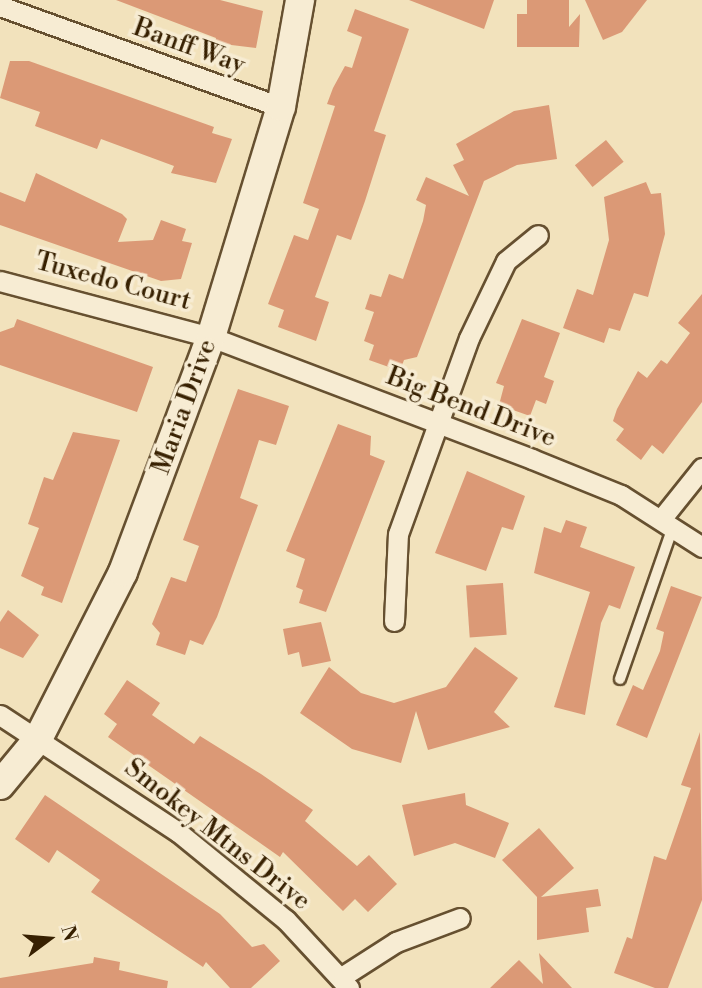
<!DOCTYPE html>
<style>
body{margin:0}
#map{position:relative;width:702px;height:988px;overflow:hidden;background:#f2e2bc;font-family:"Libre Bodoni",serif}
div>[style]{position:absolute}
.building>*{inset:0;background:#db9976;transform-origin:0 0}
.roads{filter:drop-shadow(2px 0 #665030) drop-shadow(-2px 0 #665030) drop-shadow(0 2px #665030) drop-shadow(0 -2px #665030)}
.lane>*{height:10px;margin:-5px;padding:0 5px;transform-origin:5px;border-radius:5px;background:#f7ecd3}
.street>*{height:19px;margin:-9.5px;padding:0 9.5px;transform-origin:9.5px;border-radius:9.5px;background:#f7ecd3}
.secondary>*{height:28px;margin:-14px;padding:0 14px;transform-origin:14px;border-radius:14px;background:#f7ecd3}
span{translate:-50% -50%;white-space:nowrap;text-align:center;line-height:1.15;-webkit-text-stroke:7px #f7ecd3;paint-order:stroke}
.street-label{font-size:26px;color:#372001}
.north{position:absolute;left:14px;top:904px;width:70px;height:70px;-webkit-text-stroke:5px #f7ecd3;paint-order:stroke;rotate:74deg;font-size:19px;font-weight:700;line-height:28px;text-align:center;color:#372001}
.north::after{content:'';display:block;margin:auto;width:24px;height:32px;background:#372001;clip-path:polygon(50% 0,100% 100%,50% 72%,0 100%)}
</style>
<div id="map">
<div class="building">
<div style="clip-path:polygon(116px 0,220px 0,263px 11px,256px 48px,215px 43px,216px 38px)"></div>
<div style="clip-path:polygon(409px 0,494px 0,484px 29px)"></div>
<div style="clip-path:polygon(527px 0,569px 0,569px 27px,580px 14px,579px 47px,517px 47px,517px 14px,527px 14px)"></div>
<div style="clip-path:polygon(585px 0,647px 0,622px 32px,603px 40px)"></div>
<div style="clip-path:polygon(355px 9px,409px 29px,374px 131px,386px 135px,365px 201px,351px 240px,337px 235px,315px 297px,329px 302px,316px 341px,278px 327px,284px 310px,268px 304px,294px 235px,308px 240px,319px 209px,303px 203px,335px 106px,327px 104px,333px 88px,345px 66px,352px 68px,362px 37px,347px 31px)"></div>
<div style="clip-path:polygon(10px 61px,29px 61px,214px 127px,212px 133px,232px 139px,216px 183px,171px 173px,174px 166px,101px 139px,97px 149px,35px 126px,40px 112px,0 98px)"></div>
<div style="clip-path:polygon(549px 105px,557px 159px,517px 165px,484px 181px,417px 357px,404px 360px,400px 371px,369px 360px,374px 345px,364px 341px,374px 312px,365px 309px,370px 294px,381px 297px,389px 274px,403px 279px,423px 221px,426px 205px,416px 200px,426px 177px,469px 196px,453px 165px,464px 160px,456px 144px,514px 111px)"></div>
<div style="left:606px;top:140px;width:28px;height:40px;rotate:51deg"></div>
<div style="clip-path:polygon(36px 173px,122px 214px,127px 219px,118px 242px,153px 240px,161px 220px,186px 229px,182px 241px,192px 243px,181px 279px,161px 281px,0 225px,0 192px,25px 202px)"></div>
<div style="clip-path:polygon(646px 182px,651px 194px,661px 193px,665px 234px,648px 297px,634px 293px,620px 331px,609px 328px,604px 343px,563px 328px,577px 289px,593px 295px,609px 240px,604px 197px)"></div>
<div style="clip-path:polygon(702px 294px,702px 402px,663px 454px,652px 445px,641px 460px,616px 440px,624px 429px,613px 421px,617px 409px,638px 371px,647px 378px,661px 360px,667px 364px,690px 333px,678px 323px)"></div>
<div style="clip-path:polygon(17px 319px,153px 367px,137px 412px,0 365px,0 332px,14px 327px)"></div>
<div style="clip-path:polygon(522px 319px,560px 333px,544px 377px,554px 381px,546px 404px,536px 400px,530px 416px,499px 405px,504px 386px,496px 383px)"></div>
<div style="clip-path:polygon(238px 389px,289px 406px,276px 445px,259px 440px,240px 498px,258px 505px,217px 617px,203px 645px,190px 640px,185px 655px,156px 645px,160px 633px,152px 624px,171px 577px,186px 582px,199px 546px,183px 540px)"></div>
<div style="clip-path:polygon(338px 424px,371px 436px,370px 455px,385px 461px,326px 612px,299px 603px,303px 590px,296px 587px,305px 559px,286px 551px)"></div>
<div style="clip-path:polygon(73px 432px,120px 440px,62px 603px,41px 595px,44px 587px,21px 576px,39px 528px,28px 524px,44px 477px,53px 480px)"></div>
<div style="clip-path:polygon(467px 471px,525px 496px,513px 530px,502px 527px,486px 571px,435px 553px)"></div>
<div style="clip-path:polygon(566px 520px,587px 527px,580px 547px,635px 567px,620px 609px,609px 605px,601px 623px,585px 715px,554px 707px,590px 592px,534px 573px,544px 527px,561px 533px)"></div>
<div style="left:503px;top:583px;width:52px;height:37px;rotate:86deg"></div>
<div style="clip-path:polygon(671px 586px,702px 597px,647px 738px,616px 725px,633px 685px,643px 690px,660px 651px,664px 632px,656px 629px)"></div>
<div style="clip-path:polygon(8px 610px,39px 635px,23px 658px,0 648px,0 622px)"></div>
<div style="clip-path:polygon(321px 622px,331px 661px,302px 667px,299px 652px,288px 655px,283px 629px)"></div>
<div style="clip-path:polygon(475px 647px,518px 678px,494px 712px,510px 727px,428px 750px,416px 711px,401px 763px,352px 749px,300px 713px,329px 667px,361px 693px,394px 703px,446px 687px)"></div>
<div style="clip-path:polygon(127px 680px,160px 703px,152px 715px,194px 744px,200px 736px,261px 774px,313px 810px,305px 821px,357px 866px,369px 855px,397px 884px,368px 912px,355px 899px,343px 911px,283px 852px,280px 857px,108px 737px,117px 724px,104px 714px)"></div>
<div style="clip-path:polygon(700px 732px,702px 900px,668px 988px,655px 988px,614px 973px,627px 937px,632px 939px,654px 856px,666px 860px,691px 788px,681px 785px)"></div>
<div style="clip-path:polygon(465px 793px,466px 805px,509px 823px,495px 858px,455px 843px,414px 856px,402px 805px)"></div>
<div style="clip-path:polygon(45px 795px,220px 914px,252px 947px,264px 944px,280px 961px,251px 988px,230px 988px,206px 962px,203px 967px,91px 892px,100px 880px,57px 850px,49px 863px,15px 839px)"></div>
<div style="clip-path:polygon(539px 828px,574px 868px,541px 897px,598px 889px,601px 906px,586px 908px,589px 932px,537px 940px,537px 897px,502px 860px)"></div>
<div style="clip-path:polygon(539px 953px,572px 988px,490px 988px,519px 960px,543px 984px)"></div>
<div style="clip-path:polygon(94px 957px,120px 962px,119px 970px,168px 981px,167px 988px,0 988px,0 978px,93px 963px)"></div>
</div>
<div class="roads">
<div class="lane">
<div style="left:620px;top:679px;width:161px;rotate:-70.8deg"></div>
</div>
<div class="street">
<div style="left:0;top:6px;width:299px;rotate:19.8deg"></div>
<div style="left:0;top:281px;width:218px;rotate:14.9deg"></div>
<div style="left:211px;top:337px;width:343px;rotate:20.8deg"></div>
<div style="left:532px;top:459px;width:96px;rotate:22deg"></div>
<div style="left:621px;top:495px;width:96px;rotate:32.7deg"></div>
<div style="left:662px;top:518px;width:64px;rotate:-51.3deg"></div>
<div style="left:394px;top:621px;width:87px;rotate:-87.4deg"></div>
<div style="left:398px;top:534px;width:208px;rotate:-70.1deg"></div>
<div style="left:469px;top:338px;width:85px;rotate:-64.3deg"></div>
<div style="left:506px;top:261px;width:41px;rotate:-39.1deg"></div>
<div style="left:0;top:715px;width:213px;rotate:33.3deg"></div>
<div style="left:178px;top:832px;width:139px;rotate:39.2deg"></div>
<div style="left:286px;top:920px;width:93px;rotate:47.2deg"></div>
<div style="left:343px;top:976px;width:63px;rotate:-32.7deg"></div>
<div style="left:396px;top:942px;width:68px;rotate:-20.6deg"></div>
</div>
<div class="secondary">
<div style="left:0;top:785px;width:60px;rotate:-50.4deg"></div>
<div style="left:38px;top:739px;width:187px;rotate:-63deg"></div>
<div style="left:123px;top:572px;width:251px;rotate:-69.5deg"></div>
<div style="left:211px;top:337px;width:240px;rotate:-73.1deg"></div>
<div style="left:281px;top:107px;width:109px;rotate:-79.9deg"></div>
</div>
</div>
<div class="street-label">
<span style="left:189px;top:47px;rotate:20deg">Banff Way</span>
<span style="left:113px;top:282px;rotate:15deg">Tuxedo Court</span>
<span style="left:185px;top:407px;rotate:-70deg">Maria Drive</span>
<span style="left:471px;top:408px;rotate:21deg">Big Bend Drive</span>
<span style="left:217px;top:835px;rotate:38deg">Smokey Mtns Drive</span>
</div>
<div class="north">N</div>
</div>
